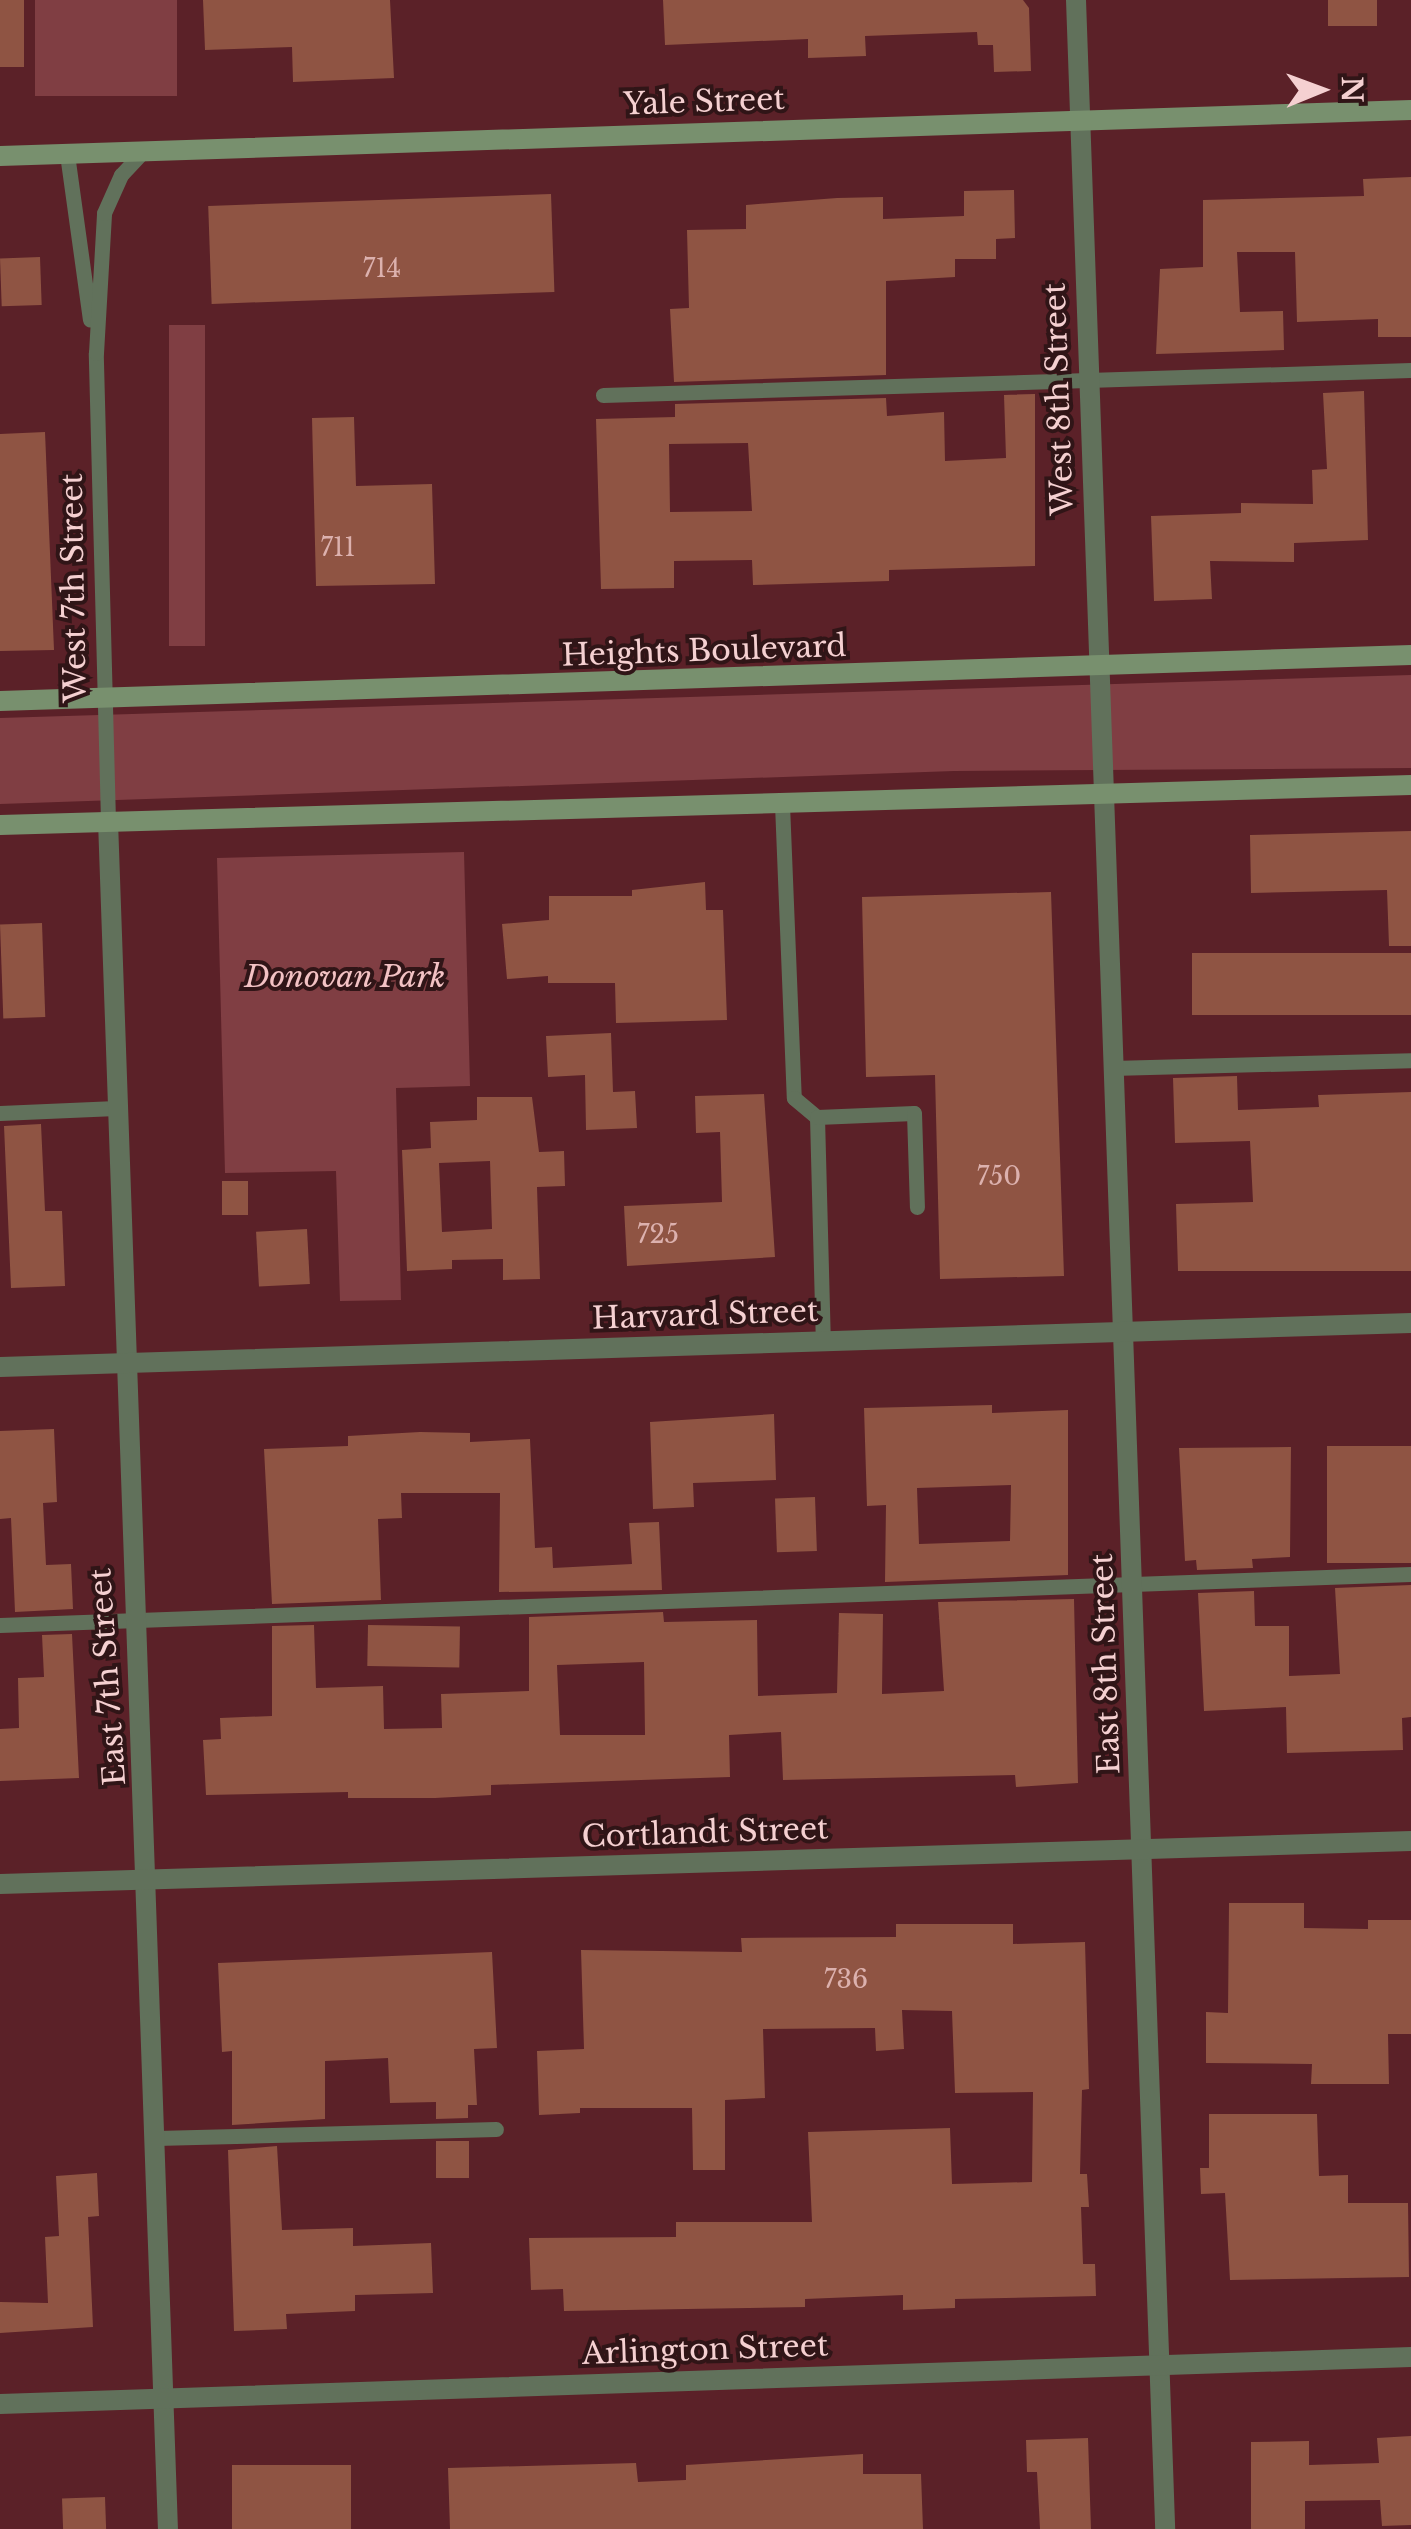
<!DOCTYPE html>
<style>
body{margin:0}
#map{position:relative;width:1411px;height:2529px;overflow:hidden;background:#5b2128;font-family:"Libre Baskerville",serif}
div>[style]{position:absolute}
.green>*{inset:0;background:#803e43;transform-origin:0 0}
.building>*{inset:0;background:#8f5443;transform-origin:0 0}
.service>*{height:15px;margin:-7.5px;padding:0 7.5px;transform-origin:7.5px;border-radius:7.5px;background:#61715b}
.minor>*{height:20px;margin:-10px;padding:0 10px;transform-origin:10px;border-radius:10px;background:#61715b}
.secondary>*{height:20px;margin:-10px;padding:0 10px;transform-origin:10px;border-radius:10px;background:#78906e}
span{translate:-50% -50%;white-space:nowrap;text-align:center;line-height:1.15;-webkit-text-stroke:8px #301517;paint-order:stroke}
.number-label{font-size:25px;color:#dcb1ae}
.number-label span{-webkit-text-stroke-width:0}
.street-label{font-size:30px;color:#f5d0d1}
.park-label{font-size:30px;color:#f3c2c4;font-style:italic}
.north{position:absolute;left:1271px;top:40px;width:100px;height:100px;-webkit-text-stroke:8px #301517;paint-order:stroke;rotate:89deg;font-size:28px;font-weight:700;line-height:40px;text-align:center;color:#f5d0d1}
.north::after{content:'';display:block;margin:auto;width:35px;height:45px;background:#f5d0d1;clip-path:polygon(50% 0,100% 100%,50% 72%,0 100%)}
</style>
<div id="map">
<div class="green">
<div style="left:35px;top:0;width:142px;height:96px"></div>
<div style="left:169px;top:325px;width:36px;height:321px"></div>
<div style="clip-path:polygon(1411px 675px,1411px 768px,954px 771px,0 804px,0 718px)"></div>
<div style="clip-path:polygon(464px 852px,470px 1086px,396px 1088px,401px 1300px,340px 1301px,336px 1171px,225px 1173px,217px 858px)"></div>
</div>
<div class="building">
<div style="left:0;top:0;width:24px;height:67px"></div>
<div style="clip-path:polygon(203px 0,390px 0,394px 78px,293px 82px,292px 47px,205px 50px)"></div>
<div style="clip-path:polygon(663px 0,1023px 0,1029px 8px,1031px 71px,994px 72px,993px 45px,978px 45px,977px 32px,865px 36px,866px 56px,808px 58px,808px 39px,665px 45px)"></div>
<div style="left:1328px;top:0;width:49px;height:26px"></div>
<div style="clip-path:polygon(1411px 177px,1411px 337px,1378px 337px,1378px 319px,1297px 322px,1295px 252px,1237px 252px,1240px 312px,1283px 311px,1284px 350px,1156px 354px,1160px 269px,1203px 267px,1203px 200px,1364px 196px,1363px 179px)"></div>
<div style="clip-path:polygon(1014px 190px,1015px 238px,996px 239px,996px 259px,955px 259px,955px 277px,886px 281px,886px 375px,674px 382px,670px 309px,689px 308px,687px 230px,746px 229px,746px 205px,837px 198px,883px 197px,883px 219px,964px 216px,964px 191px)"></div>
<div style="left:551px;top:194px;width:98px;height:343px;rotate:88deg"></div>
<div style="left:40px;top:257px;width:48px;height:40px;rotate:88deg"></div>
<div style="clip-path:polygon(1364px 391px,1368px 540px,1294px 543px,1294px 562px,1210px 561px,1212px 599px,1154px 601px,1151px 516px,1241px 513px,1241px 503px,1313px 504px,1312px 470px,1327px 469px,1323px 393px)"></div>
<div style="clip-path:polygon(evenodd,1035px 394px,1035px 566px,889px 570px,889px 581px,753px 585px,752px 560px,674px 561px,674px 588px,601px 589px,596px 419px,675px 417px,675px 404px,886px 398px,887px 416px,944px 412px,945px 461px,1006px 458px,1004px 395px,1035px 394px,748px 443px,752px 511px,670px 512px,669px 444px,748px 443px)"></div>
<div style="clip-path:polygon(354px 417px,356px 486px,432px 484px,435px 584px,316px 586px,312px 418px)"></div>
<div style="clip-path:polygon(45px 432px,54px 650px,0 651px,0 434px)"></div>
<div style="clip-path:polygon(1411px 831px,1411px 946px,1389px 946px,1387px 890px,1251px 893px,1250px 835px)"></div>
<div style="clip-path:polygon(705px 882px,706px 910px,723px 910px,727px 1020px,616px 1023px,615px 983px,548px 983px,548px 976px,507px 979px,502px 924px,549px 920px,549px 896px,632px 896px,632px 890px)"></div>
<div style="clip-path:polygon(1051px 892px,1064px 1276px,940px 1279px,935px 1075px,866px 1077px,862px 897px)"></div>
<div style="left:42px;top:923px;width:94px;height:42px;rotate:88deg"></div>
<div style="left:1411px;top:953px;width:62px;height:219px;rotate:90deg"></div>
<div style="clip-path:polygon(611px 1033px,613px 1092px,635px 1091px,637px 1128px,586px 1130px,585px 1075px,548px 1077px,546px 1036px)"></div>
<div style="clip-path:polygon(1237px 1076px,1238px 1110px,1319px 1107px,1318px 1095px,1411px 1092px,1411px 1271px,1178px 1271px,1176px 1204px,1253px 1202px,1250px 1141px,1175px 1143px,1173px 1078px)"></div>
<div style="clip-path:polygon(764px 1094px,775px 1257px,627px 1266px,624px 1206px,722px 1202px,720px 1132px,696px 1133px,695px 1096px)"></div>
<div style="clip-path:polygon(evenodd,477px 1097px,532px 1097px,539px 1152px,564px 1151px,565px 1186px,537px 1187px,540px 1279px,503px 1280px,503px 1259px,452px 1260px,452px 1269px,407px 1271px,402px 1150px,431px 1148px,430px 1122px,477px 1120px,477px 1097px,490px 1161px,492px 1229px,442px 1232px,439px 1163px,490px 1161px)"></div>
<div style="clip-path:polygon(41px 1124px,45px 1211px,62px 1211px,65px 1286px,11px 1288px,4px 1126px)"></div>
<div style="left:222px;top:1181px;width:26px;height:34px"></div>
<div style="left:307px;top:1229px;width:55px;height:51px;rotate:87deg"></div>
<div style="clip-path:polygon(evenodd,992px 1405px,992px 1413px,1068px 1410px,1068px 1575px,885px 1582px,886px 1505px,867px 1506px,864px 1408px,992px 1405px,1011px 1485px,1010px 1541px,919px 1544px,917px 1488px,1011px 1485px)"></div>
<div style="clip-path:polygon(774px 1414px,776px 1480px,693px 1483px,694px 1507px,653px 1509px,650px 1422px)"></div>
<div style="clip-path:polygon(54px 1429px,57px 1502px,43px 1503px,46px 1565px,71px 1564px,73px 1609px,15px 1612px,11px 1518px,0 1519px,0 1431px)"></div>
<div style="clip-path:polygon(420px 1432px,470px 1433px,470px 1442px,530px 1439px,535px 1548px,552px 1547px,553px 1568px,632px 1564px,629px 1523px,659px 1522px,662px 1590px,499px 1592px,500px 1493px,401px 1493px,402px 1518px,378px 1519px,381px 1600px,272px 1604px,264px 1449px,348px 1446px,348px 1436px)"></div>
<div style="left:1411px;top:1446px;width:117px;height:84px;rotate:90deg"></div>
<div style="clip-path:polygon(1291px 1447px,1290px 1557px,1252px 1559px,1253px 1568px,1197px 1570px,1196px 1560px,1185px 1561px,1179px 1448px)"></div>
<div style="left:815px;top:1497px;width:54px;height:40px;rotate:88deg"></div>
<div style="clip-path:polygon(1411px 1585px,1411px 1717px,1402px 1718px,1403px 1750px,1287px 1753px,1286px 1707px,1204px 1711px,1198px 1593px,1254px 1591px,1255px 1626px,1289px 1626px,1289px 1676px,1340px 1674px,1335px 1588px)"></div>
<div style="clip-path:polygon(evenodd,1074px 1599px,1078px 1783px,1016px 1787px,1015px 1775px,783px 1780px,781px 1732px,729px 1735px,730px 1777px,491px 1785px,491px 1795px,435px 1798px,348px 1798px,348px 1792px,206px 1795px,203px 1740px,221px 1739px,220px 1718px,272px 1716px,272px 1626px,314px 1625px,316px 1688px,383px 1686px,384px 1729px,442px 1728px,441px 1694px,529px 1691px,529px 1617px,663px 1612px,664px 1622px,757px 1620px,758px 1696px,837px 1693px,839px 1613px,883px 1614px,882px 1694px,944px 1691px,938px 1602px,1074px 1599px,644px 1662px,645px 1735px,560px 1735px,557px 1665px,644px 1662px)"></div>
<div style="left:368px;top:1625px;width:92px;height:41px;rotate:1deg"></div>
<div style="clip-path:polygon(72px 1634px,79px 1778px,0 1781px,0 1729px,19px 1728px,18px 1678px,44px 1677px,42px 1635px)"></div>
<div style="clip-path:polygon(1229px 1903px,1304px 1903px,1304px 1928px,1368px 1929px,1368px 1920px,1411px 1920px,1411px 2034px,1388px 2034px,1389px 2084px,1311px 2084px,1312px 2064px,1206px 2063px,1206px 2012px,1228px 2013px)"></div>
<div style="clip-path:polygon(896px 1924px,1013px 1924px,1013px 1944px,1085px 1942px,1089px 2089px,1082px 2090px,1080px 2174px,1087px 2174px,1089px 2207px,1081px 2207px,1083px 2264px,1095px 2264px,1096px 2296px,955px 2299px,955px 2308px,903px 2310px,903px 2295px,805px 2299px,805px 2307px,564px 2311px,563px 2289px,531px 2290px,529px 2238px,676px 2237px,676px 2222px,812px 2222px,808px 2132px,950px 2128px,952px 2184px,1032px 2182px,1033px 2092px,955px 2093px,952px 2011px,902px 2010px,904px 2049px,876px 2051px,875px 2028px,763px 2029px,765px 2098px,725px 2100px,725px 2170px,693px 2170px,692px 2108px,580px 2108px,580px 2113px,539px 2115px,537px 2051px,584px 2049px,581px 1950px,742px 1952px,741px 1938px,896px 1937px)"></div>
<div style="clip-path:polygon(492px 1952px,497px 2048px,474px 2049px,477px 2105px,468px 2105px,468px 2118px,436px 2119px,436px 2102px,390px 2103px,388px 2058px,325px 2061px,325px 2119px,232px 2125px,232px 2051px,222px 2052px,218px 1963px)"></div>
<div style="clip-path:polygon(1209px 2114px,1317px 2114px,1319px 2176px,1348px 2175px,1348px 2203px,1408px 2203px,1409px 2277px,1230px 2280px,1225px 2193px,1201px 2194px,1200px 2168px,1209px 2168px)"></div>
<div style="left:469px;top:2141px;width:37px;height:33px;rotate:90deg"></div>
<div style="clip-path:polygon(277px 2146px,282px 2230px,353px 2228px,353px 2246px,431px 2243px,433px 2293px,355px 2295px,355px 2311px,286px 2314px,287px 2329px,234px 2331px,228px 2150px)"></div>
<div style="clip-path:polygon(97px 2173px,99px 2216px,88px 2217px,93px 2327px,0 2333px,0 2302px,48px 2303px,45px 2237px,59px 2236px,56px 2176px)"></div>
<div style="clip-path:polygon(1411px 2436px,1411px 2525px,1382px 2526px,1380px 2500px,1305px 2501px,1305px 2529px,1251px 2529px,1251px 2442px,1309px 2441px,1309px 2465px,1379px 2463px,1377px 2438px)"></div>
<div style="clip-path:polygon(1088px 2438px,1091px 2529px,1040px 2529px,1037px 2472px,1027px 2472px,1026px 2440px)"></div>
<div style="clip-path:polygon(863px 2454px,863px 2474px,921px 2474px,923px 2529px,450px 2529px,448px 2468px,636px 2463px,638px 2482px,686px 2480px,686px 2465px)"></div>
<div style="left:351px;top:2465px;width:64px;height:119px;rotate:90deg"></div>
<div style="left:105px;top:2497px;width:32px;height:43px;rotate:88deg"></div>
</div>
<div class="service">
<div style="left:67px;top:154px;width:167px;rotate:82.1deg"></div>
<div style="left:603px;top:395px;width:808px;rotate:-1.77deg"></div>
<div style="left:782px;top:804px;width:294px;rotate:87.7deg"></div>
<div style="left:794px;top:1098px;width:30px;rotate:40deg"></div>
<div style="left:817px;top:1117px;width:224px;rotate:88.5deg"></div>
<div style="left:108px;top:821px;width:468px;rotate:-91.5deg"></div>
<div style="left:96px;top:353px;width:140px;rotate:-86.7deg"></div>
<div style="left:104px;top:213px;width:42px;rotate:-65.9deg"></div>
<div style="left:121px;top:175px;width:33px;rotate:-47deg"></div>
<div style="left:1112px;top:1068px;width:299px;rotate:-1.5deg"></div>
<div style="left:0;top:1113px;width:116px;rotate:-2.5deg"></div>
<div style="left:817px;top:1117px;width:97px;rotate:-2.4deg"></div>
<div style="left:914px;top:1113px;width:94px;rotate:88.2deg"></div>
<div style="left:0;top:1625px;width:1412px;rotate:-2.07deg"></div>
<div style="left:156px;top:2138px;width:340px;rotate:-1.5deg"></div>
</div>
<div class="minor">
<div style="left:1076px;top:0;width:2531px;rotate:87.98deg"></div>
<div style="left:108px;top:821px;width:1709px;rotate:87.99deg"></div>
<div style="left:0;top:1367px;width:1412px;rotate:-1.79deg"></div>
<div style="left:0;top:1884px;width:1412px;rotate:-1.75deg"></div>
<div style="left:0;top:2404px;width:1412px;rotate:-1.91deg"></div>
</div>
<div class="secondary">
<div style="left:0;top:156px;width:1412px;rotate:-1.87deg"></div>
<div style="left:0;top:701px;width:1412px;rotate:-1.87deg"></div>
<div style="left:0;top:825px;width:1412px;rotate:-1.62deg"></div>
</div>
<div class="number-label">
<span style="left:382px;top:269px">714</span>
<span style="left:338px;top:548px">711</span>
<span style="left:999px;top:1177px">750</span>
<span style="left:658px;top:1235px">725</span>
<span style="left:846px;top:1980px">736</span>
</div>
<div class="street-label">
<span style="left:704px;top:102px;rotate:-2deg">Yale Street</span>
<span style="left:1059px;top:399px;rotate:-92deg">West 8th Street</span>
<span style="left:74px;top:588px;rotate:-91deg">West 7th Street</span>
<span style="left:704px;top:651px;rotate:-2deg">Heights Boulevard</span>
<span style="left:705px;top:1315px;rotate:-2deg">Harvard Street</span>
<span style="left:1106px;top:1664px;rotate:-92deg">East 8th Street</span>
<span style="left:108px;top:1677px;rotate:-94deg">East 7th Street</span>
<span style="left:705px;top:1833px;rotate:-2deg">Cortlandt Street</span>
<span style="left:705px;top:2350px;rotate:-2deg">Arlington Street</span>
</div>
<div class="park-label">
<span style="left:345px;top:977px">Donovan Park</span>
</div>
<div class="north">N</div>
</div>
